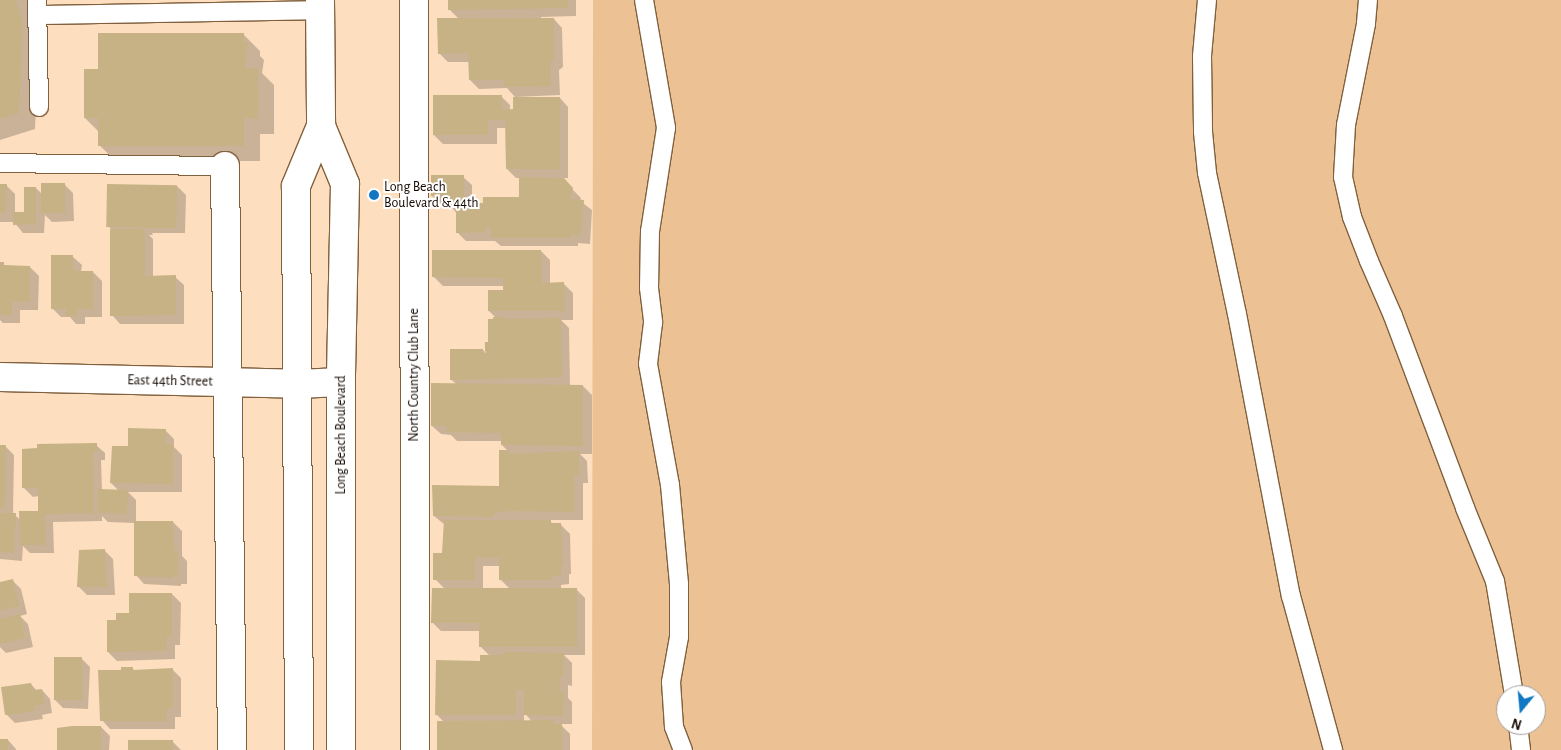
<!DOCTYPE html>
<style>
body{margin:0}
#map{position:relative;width:1561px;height:750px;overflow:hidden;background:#fddfc0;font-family:"Alegreya Sans",sans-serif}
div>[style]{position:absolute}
.green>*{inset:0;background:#ecc295}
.shadow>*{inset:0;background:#0003}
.building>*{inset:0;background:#c6b284;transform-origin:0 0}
.roads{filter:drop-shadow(1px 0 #81603d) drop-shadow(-1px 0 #81603d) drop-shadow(0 1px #81603d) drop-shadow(0 -1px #81603d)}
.service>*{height:18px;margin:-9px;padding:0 9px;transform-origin:9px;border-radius:9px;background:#fff}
.minor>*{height:28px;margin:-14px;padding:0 14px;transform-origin:14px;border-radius:14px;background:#fff}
.primary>*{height:28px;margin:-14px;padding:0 14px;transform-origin:14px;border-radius:14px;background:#fff}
.dots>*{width:14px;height:14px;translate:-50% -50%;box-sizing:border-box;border:2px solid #fff;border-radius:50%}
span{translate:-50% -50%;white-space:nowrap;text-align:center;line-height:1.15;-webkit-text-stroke:4px #fff;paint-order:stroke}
.poi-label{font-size:14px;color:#140800}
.left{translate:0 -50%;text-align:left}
.street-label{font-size:14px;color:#140800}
.north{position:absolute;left:1496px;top:685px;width:50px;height:50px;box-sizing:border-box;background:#fff;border:1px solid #a19c99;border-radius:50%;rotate:197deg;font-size:14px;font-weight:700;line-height:20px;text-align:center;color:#140800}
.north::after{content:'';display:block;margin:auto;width:18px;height:22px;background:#1177c3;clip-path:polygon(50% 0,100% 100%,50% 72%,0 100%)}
</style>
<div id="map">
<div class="green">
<div style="clip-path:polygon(evenodd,593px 0,1561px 0,1561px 750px,592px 750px,593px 0,1506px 695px,1536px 695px,1536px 725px,1506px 725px,1506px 695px)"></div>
</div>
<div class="shadow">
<div style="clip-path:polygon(0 0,27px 0,39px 41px,35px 129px,0 140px)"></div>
<div style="clip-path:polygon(449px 0,576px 0,576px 16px,541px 17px,541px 19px,554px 19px,562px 28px,563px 67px,559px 70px,560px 95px,515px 97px,507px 88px,479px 89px,470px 80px,470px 62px,448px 62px,439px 53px,459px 19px,449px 9px)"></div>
<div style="clip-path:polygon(244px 35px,260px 51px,260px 56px,264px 60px,262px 73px,274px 85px,274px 134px,260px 134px,260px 161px,116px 161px,99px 145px,99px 132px,85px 118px,99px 70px)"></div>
<div style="clip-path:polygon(501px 96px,510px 105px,510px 111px,560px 98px,568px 107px,568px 178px,561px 178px,581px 198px,580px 201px,592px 210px,590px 244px,578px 243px,578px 246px,501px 246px,495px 241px,466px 241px,457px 232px,457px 214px,450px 205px,441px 204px,432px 196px,463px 177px,472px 185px,472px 205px,520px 198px,520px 178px,516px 178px,507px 169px,507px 128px,497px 128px,497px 144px,443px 144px,434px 135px)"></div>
<div style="clip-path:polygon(64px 184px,73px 193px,74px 221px,52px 222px,45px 215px,44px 233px,23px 233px,14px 222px,0 222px,0 185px,6px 185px,15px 194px,15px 214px,26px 213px,36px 188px,42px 194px)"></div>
<div style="clip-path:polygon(177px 186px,186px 195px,185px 233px,152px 233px,153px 235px,149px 235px,153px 239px,153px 277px,175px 277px,184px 285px,184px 324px,120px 324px,112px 315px,111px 229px,108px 226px)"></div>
<div style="clip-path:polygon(evenodd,541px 251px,550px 260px,550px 284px,564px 284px,573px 293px,573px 320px,561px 320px,569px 328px,570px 386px,583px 386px,592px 395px,592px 454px,580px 454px,587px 461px,588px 483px,583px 483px,583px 520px,549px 520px,554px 525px,561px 525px,570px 534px,571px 574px,569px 574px,569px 584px,561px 585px,561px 589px,576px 589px,585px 598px,585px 655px,564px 655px,572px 663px,572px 686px,568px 685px,568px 698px,572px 702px,572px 724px,560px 724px,570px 734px,570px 750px,439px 750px,444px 722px,436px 714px,481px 662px,490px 656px,480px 646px,480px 631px,441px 631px,432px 622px,445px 589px,435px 579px,443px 554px,445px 525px,434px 516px,500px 488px,508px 451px,502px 445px,502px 441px,457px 441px,451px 435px,441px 434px,432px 426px,457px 385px,451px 379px,483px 350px,486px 353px,486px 343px,489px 343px,497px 319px,489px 311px,504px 292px,504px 286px,443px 286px,434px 277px,541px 251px,483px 566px,500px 566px,500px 579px,510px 589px,483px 589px,483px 566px,541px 251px,524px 713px,529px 718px,532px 722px,524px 722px,524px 713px)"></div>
<div style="clip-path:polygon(73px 257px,82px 265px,81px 272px,93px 272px,102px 281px,102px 317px,85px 317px,85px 324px,76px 324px,70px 317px,61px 317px,52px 308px)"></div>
<div style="clip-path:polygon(3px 264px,6px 267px,30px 267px,39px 276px,38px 310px,20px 310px,20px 323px,3px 323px,0 320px,0 267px)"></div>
<div style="clip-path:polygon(165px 430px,174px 439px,174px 447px,182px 455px,182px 492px,128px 492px,136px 500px,136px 522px,173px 522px,182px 531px,182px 556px,187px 561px,187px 584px,181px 584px,181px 586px,144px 584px,136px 575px,135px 523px,108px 522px,102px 516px,102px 521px,53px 522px,54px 553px,30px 553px,23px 546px,22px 561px,0 559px,0 446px,5px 446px,14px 455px,13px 514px,21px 520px,39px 512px,39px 496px,33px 497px,24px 488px,96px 445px,105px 453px,105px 460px,101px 460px,102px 491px,119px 491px,111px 483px,129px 447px)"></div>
<div style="clip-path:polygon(104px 550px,113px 559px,115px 595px,87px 595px,79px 587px)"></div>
<div style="clip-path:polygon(12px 580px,21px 589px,27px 614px,20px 616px,28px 624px,33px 647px,6px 653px,0 647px,0 583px)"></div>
<div style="clip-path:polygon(172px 594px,181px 603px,180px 645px,175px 645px,175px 659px,117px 661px,108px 652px,108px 621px,118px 621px)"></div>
<div style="clip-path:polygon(81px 658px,90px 667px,88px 709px,63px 708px,54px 699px)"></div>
<div style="clip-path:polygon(132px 668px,135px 671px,172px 669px,181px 678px,181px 717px,175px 717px,175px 729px,110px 729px,102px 720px,122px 671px)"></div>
<div style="clip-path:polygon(31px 684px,37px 691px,42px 690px,50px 699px,52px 713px,42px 715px,43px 719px,15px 723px,6px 714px)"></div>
<div style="clip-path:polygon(101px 727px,110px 736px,109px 750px,58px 750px)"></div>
<div style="clip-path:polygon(8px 740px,16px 749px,16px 750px,0 750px,0 741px)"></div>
<div style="clip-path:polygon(172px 741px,181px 750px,130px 750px)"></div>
</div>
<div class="building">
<div style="clip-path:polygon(0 0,16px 0,23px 24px,19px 113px,0 119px)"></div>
<div style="clip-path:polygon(448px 0,568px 0,568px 8px,448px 10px)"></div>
<div style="clip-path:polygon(437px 18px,554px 18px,554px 58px,551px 61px,551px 86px,504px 87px,504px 80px,469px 80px,468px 53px,438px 54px)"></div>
<div style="clip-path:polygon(98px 33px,244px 33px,244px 42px,248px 42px,245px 68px,258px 68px,258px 119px,244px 118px,244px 146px,98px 146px,98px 118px,84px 118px,84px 69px,98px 69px)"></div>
<div style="clip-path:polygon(433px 95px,502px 95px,502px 110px,513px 109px,513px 97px,560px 97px,560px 169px,506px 169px,505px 120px,488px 120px,488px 135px,433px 135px)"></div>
<div style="clip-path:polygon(431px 175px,464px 175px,464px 203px,483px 203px,483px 197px,519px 197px,519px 177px,564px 178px,573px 188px,570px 199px,584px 200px,581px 235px,570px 235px,570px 238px,491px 238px,491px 227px,486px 227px,486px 232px,456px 233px,456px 208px,448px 207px,448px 196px,431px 196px)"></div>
<div style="left:41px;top:183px;width:24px;height:30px"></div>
<div style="clip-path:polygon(0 184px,7px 184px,6px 213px,0 213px)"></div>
<div style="left:107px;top:184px;width:70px;height:43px;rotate:1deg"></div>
<div style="clip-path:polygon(24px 187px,36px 187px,36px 224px,13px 225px,13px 212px,24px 212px)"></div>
<div style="clip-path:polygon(110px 229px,145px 229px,145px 276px,176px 275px,176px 315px,110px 316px)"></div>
<div style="clip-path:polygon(432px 250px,541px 250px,542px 283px,564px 282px,565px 311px,488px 311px,488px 290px,503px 290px,503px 278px,432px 277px)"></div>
<div style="clip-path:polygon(51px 255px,73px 255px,73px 269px,75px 271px,93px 271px,93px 309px,77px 309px,77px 316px,66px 316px,66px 309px,51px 309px)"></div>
<div style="clip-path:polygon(0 262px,4px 262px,4px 265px,30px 266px,30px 302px,12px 302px,12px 315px,0 315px)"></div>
<div style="clip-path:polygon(493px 317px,504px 317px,504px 319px,561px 318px,562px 377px,450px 380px,450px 349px,483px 349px,483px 353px,487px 353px,485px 351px,485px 342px,488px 342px,488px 319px,493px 319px)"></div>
<div style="clip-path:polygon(431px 383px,583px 385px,583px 446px,501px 445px,501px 433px,447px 432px,446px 426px,431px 426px)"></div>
<div style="clip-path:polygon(128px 428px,166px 429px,166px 444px,173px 445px,173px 484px,110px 483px,112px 446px,128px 446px)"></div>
<div style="clip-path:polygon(97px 443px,97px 452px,93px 452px,94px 513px,45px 514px,46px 545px,20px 545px,19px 511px,38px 511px,38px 488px,22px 488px,22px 449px,37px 448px,37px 444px)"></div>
<div style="clip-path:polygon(0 445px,6px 445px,5px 508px,0 509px)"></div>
<div style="clip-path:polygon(499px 450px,509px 450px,509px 454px,579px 451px,579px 475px,574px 475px,575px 512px,509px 511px,494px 513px,494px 517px,433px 516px,432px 485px,499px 486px)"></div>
<div style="left:98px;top:489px;width:30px;height:24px;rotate:2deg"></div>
<div style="clip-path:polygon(0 513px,16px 513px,14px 553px,0 552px)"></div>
<div style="clip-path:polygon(444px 520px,551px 520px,551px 523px,561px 523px,563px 565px,561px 565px,561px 576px,552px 576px,552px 580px,499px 580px,499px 558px,475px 557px,475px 580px,433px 580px,433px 553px,442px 553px)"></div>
<div style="clip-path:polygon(134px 521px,173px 521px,174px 550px,178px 551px,178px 575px,173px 576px,173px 578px,134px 576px)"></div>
<div style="clip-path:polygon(105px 549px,107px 587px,77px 587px,79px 550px)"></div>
<div style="clip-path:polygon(13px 579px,19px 606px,0 610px,0 582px)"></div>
<div style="clip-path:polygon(432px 588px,577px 588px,577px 647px,479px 647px,479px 623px,431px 623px)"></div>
<div style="clip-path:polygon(129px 593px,172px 593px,172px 637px,167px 636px,167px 651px,107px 652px,107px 620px,116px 620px,116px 613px,129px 613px)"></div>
<div style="clip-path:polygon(20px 614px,25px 638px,0 644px,0 619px)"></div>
<div style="clip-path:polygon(504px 652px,564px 653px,563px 677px,560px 677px,559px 692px,564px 692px,563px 716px,524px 715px,524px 690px,516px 690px,516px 715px,435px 715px,436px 660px,480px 661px,480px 655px,504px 655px)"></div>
<div style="left:54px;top:657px;width:28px;height:43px"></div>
<div style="clip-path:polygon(121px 667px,133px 667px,133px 670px,173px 668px,173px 708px,167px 709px,167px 721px,100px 721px,98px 670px,121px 670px)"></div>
<div style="clip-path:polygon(31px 683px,33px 690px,42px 689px,44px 704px,34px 706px,35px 711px,5px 715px,1px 687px)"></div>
<div style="clip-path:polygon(554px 720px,553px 724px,562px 724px,562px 750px,437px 750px,437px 721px)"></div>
<div style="clip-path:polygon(72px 726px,101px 726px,101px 750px,57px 750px,57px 728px)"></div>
<div style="left:0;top:739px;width:8px;height:11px"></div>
<div style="left:128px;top:740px;width:45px;height:10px"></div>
</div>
<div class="roads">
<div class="service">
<div style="left:37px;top:0;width:107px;rotate:88.9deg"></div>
<div style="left:644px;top:0;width:130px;rotate:80.2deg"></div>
<div style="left:666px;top:128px;width:104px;rotate:98.8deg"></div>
<div style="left:650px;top:231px;width:57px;rotate:91deg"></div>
<div style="left:649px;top:288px;width:35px;rotate:83deg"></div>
<div style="left:653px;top:323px;width:41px;rotate:97deg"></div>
<div style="left:648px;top:364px;width:123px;rotate:79.7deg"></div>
<div style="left:670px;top:485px;width:99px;rotate:84.8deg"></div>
<div style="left:679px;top:584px;width:53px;rotate:90deg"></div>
<div style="left:679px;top:637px;width:46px;rotate:100.1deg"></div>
<div style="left:671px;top:682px;width:45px;rotate:86.2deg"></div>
<div style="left:674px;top:727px;width:25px;rotate:69deg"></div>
<div style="left:1207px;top:0;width:56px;rotate:95.1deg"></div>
<div style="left:1202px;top:56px;width:76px;rotate:89.2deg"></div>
<div style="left:1203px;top:132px;width:41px;rotate:84.4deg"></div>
<div style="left:1207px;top:173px;width:144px;rotate:78deg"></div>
<div style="left:1237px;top:314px;width:287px;rotate:79.2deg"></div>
<div style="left:1291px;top:596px;width:160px;rotate:74.7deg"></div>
<div style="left:1368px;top:0;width:24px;rotate:95deg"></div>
<div style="left:1366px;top:24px;width:103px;rotate:101.2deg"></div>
<div style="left:1346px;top:125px;width:52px;rotate:93.3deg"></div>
<div style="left:1343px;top:177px;width:41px;rotate:77.3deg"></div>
<div style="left:1352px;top:217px;width:47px;rotate:68.9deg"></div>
<div style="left:1369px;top:261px;width:60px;rotate:66.4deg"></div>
<div style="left:1393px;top:316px;width:205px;rotate:69.4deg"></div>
<div style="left:1465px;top:508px;width:79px;rotate:67.7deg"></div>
<div style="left:1495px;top:581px;width:116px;rotate:80.5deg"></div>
<div style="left:37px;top:15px;width:283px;rotate:-1deg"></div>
<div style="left:0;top:163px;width:225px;rotate:0.8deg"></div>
<div style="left:1518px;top:725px;width:25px;rotate:83deg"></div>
</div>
<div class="minor">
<div style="left:414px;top:0;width:750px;rotate:89.92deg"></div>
<div style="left:225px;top:166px;width:584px;rotate:89.31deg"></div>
<div style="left:0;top:377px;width:298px;rotate:1.3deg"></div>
<div style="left:298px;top:384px;width:43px;rotate:-2.7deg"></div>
</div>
<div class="primary">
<div style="left:320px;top:0;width:126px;rotate:89.5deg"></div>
<div style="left:321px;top:126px;width:63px;rotate:67.5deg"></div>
<div style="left:345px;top:184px;width:198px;rotate:91.2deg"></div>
<div style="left:341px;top:382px;width:368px;rotate:90deg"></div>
<div style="left:299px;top:750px;width:564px;rotate:-90.3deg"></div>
<div style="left:296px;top:186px;width:65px;rotate:-67.4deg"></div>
</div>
</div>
<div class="dots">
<div style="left:374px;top:195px;background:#1177c3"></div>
</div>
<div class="poi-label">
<span class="left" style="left:384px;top:195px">Long Beach<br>Boulevard &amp; 44th</span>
</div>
<div class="street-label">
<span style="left:414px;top:375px;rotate:-90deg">North Country Club Lane</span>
<span style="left:170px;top:381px;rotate:1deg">East 44th Street</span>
<span style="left:341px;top:435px;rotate:-90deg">Long Beach Boulevard</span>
</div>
<div class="north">N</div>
</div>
